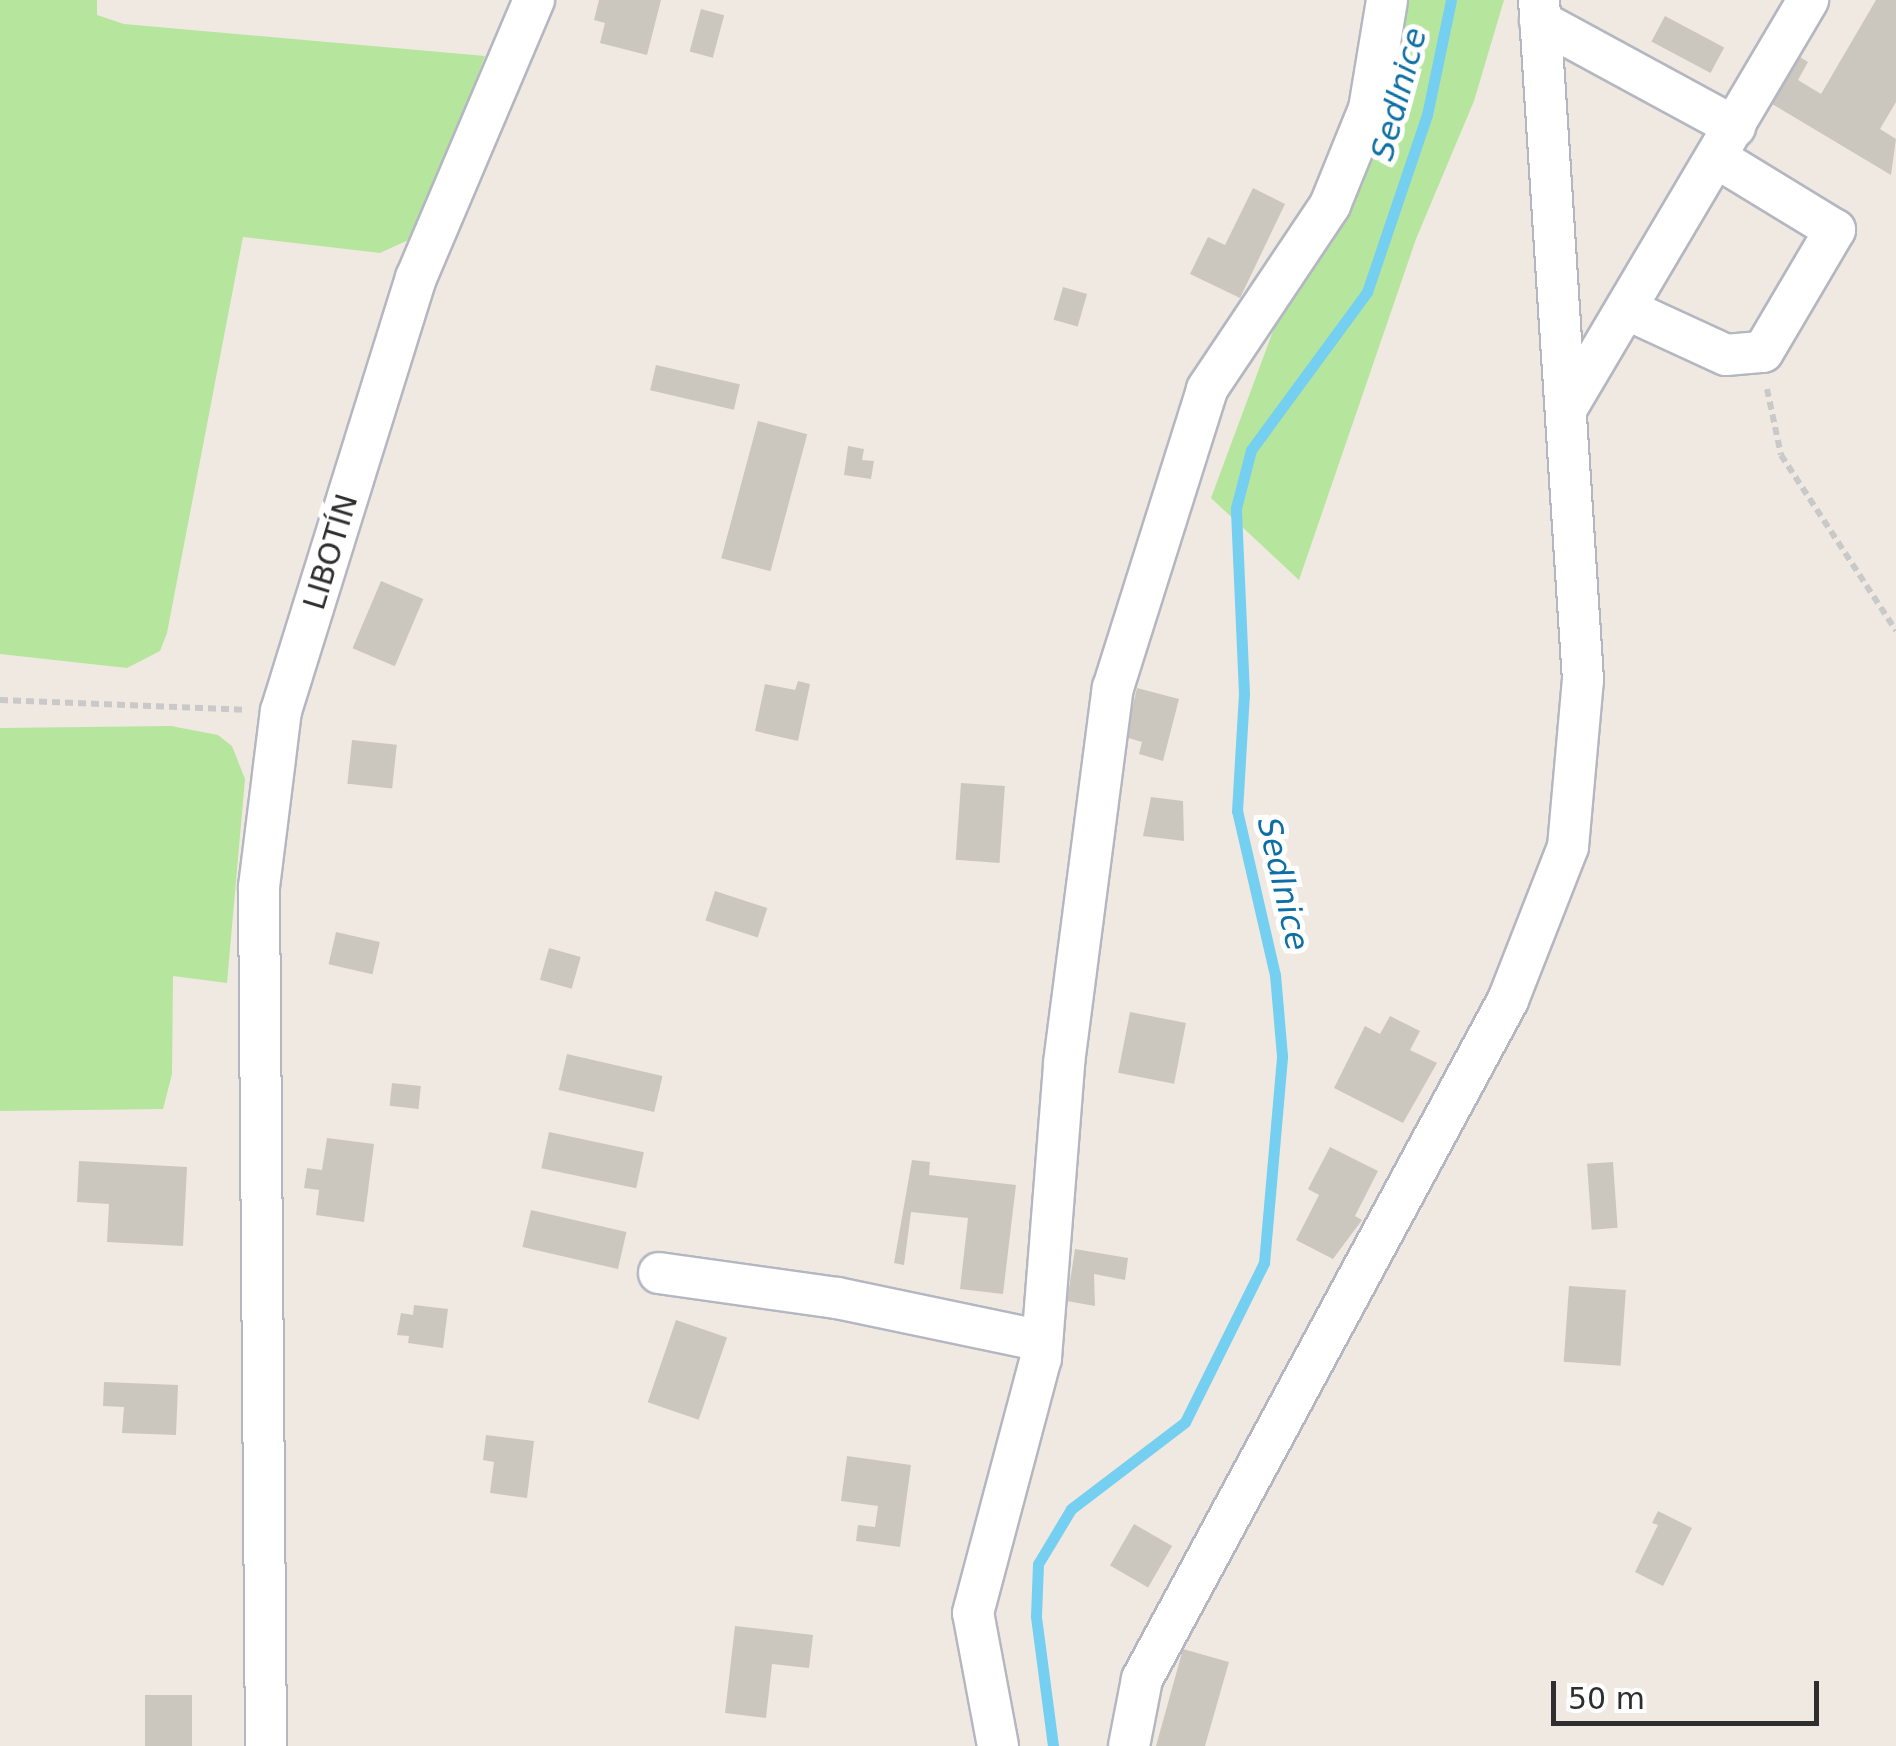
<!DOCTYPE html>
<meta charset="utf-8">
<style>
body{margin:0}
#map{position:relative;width:1896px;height:1746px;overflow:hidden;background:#efe9e1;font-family:"DejaVu Sans",sans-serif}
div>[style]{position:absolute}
.green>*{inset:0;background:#b6e59e}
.stream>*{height:11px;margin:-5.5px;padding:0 5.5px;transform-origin:5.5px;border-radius:5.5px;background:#75cff0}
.building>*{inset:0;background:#cbc7bf;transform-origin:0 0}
.path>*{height:6px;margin-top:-3px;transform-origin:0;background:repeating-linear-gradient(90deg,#c9c9c9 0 8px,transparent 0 13px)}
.roads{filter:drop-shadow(2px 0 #b4b7c1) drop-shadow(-2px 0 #b4b7c1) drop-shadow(0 2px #b4b7c1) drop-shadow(0 -2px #b4b7c1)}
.minor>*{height:40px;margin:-20px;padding:0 20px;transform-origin:20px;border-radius:20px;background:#fff}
span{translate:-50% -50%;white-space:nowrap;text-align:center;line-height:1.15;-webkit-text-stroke:10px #fff;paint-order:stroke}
.street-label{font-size:30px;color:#2e2e2e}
.water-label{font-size:32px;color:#0d6fa3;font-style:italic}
.scale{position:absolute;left:1551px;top:1681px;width:268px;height:45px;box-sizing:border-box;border:5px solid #2e2e2e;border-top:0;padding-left:12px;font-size:30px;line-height:35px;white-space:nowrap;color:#2e2e2e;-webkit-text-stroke:8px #fff;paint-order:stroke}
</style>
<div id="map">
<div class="green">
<div style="clip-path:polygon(0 0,97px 0,97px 15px,124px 24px,485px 56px,417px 236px,380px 253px,243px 237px,167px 633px,160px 651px,127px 668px,0 654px)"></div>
<div style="clip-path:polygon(1372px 0,1504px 0,1474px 101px,1416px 239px,1299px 580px,1211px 498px,1351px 121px)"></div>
<div style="clip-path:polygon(171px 726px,218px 735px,232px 746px,245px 779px,227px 983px,173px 976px,172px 1074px,163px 1109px,0 1111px,0 728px)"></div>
</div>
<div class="stream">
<div style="left:1053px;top:1746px;width:131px;rotate:-97.5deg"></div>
<div style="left:1036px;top:1616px;width:52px;rotate:-87.8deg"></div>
<div style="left:1038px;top:1564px;width:64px;rotate:-59deg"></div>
<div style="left:1071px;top:1509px;width:143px;rotate:-37.3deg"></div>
<div style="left:1185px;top:1422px;width:178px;rotate:-63.6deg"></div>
<div style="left:1264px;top:1263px;width:208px;rotate:-85deg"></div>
<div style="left:1282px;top:1056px;width:81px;rotate:-94.9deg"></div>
<div style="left:1275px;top:975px;width:168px;rotate:-103deg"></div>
<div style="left:1237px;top:811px;width:117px;rotate:-86.6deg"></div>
<div style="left:1244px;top:694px;width:186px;rotate:-92.5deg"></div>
<div style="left:1236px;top:508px;width:60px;rotate:-75.5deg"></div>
<div style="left:1251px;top:450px;width:196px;rotate:-53.7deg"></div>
<div style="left:1367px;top:292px;width:187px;rotate:-71.3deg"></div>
<div style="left:1427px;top:115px;width:117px;rotate:-78.2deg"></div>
</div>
<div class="building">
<div style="clip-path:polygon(599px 0,661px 0,647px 55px,600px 43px,605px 23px,594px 20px)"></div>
<div style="clip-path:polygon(1876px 0,1896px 0,1896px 102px,1880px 129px,1896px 139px,1891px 175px,1772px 104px,1800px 57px,1808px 62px,1798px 80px,1821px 94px)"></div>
<div style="left:701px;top:9px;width:24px;height:44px;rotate:15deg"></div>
<div style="left:1665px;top:16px;width:67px;height:29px;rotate:28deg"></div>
<div style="clip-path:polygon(1253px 188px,1285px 204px,1240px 298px,1190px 274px,1208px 237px,1225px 245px)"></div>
<div style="left:1063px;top:287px;width:25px;height:34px;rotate:16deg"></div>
<div style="left:656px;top:365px;width:86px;height:26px;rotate:13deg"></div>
<div style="left:758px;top:421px;width:51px;height:142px;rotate:15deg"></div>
<div style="clip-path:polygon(848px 446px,864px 449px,862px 460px,874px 461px,871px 479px,844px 475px)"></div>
<div style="left:381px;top:581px;width:46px;height:73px;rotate:23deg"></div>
<div style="clip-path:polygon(798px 681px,810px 684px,798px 741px,755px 731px,765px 684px,795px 690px)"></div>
<div style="clip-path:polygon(1137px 688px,1179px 699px,1163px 761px,1139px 754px,1142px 742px,1125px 737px)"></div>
<div style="left:352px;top:740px;width:45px;height:44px;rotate:6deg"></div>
<div style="left:961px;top:783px;width:44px;height:77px;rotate:4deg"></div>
<div style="clip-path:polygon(1151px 797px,1183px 801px,1184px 841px,1143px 836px)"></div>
<div style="left:715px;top:891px;width:55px;height:31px;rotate:18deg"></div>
<div style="left:336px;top:932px;width:45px;height:33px;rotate:13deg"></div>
<div style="left:549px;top:948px;width:33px;height:33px;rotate:16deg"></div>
<div style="left:1130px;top:1012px;width:57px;height:62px;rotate:11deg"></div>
<div style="clip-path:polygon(1390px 1016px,1420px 1031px,1410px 1050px,1437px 1063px,1403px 1123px,1334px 1088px,1365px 1026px,1380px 1034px)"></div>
<div style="left:567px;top:1054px;width:98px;height:37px;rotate:13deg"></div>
<div style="left:392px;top:1083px;width:29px;height:23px;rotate:6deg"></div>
<div style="left:549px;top:1132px;width:97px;height:37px;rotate:12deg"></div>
<div style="clip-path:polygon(327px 1138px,374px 1144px,364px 1222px,316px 1215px,319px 1190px,304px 1188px,307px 1168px,322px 1170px)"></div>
<div style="clip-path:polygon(1330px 1147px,1378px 1171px,1355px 1216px,1362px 1220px,1333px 1259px,1296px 1240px,1319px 1195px,1308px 1189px)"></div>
<div style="clip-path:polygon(912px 1160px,930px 1162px,929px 1175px,1016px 1185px,1003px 1294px,960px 1289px,968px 1218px,911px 1212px,904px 1265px,894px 1263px)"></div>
<div style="clip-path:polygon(79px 1161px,187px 1167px,183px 1246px,107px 1242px,109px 1204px,77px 1202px)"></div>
<div style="left:1613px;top:1162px;width:66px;height:26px;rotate:86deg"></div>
<div style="left:531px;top:1210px;width:98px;height:38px;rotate:13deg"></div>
<div style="clip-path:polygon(1075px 1249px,1128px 1258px,1125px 1280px,1094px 1274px,1095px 1306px,1067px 1301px)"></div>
<div style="left:1569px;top:1286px;width:57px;height:76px;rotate:4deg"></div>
<div style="clip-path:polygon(414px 1305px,448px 1309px,443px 1348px,408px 1343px,409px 1336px,397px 1335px,401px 1313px,413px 1315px)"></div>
<div style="left:676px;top:1320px;width:54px;height:87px;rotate:19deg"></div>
<div style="clip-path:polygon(104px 1382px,178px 1385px,176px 1435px,122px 1433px,124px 1407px,103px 1406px)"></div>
<div style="clip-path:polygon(486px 1435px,534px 1441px,527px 1498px,490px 1493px,494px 1462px,483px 1460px)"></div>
<div style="clip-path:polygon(847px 1456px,911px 1465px,900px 1547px,856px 1541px,858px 1525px,875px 1527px,878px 1506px,841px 1501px)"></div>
<div style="clip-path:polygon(1658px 1511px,1692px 1528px,1663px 1586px,1635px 1572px,1658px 1525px,1652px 1523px)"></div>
<div style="left:1134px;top:1524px;width:44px;height:48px;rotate:30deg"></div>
<div style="clip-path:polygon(735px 1626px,813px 1635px,809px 1668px,772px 1664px,766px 1718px,725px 1713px)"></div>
<div style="clip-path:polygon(1183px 1649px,1229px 1662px,1205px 1746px,1156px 1746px)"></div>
<div style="left:145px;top:1695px;width:47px;height:51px"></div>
</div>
<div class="path">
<div style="left:1767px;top:389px;width:67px;rotate:78deg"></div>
<div style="left:1781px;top:455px;width:210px;rotate:56.8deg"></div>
<div style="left:0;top:700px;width:245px;rotate:2.3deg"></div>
</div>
<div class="roads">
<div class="minor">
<div style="left:1540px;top:21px;width:222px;rotate:28.5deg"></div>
<div style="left:1626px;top:309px;width:110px;rotate:24.7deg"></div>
<div style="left:1726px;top:355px;width:37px;rotate:-5deg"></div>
<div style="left:1763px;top:352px;width:142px;rotate:-59.5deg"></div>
<div style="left:1835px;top:230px;width:138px;rotate:-148.6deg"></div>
<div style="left:1568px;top:406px;width:472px;rotate:-59.4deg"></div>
<div style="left:659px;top:1273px;width:180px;rotate:8deg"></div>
<div style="left:837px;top:1298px;width:209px;rotate:11.8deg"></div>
<div style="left:266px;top:1746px;width:859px;rotate:-90.47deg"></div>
<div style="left:259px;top:887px;width:177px;rotate:-82.9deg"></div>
<div style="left:281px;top:711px;width:454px;rotate:-72.7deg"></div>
<div style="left:416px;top:278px;width:302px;rotate:-67deg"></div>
<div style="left:998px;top:1746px;width:135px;rotate:-100.6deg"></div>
<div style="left:973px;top:1613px;width:264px;rotate:-75.1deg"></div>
<div style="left:1041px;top:1358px;width:296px;rotate:-85.5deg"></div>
<div style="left:1064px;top:1063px;width:378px;rotate:-82.6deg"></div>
<div style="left:1113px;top:688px;width:313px;rotate:-72.5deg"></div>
<div style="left:1207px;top:389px;width:221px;rotate:-56.2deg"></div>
<div style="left:1330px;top:205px;width:104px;rotate:-67.9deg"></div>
<div style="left:1369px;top:109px;width:110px;rotate:-80.6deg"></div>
<div style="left:1129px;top:1746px;width:68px;rotate:-79deg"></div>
<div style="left:1142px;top:1679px;width:771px;rotate:-61.67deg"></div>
<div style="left:1508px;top:1000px;width:164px;rotate:-68.6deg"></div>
<div style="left:1568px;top:847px;width:168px;rotate:-84.9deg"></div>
<div style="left:1583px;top:680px;width:681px;rotate:-93.7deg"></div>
</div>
</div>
<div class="street-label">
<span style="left:331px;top:552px;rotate:-73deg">LIBOTÍN</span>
</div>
<div class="water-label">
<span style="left:1399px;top:94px;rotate:-75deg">Sedlnice</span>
<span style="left:1283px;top:884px;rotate:77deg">Sedlnice</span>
</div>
<div class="scale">50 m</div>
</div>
